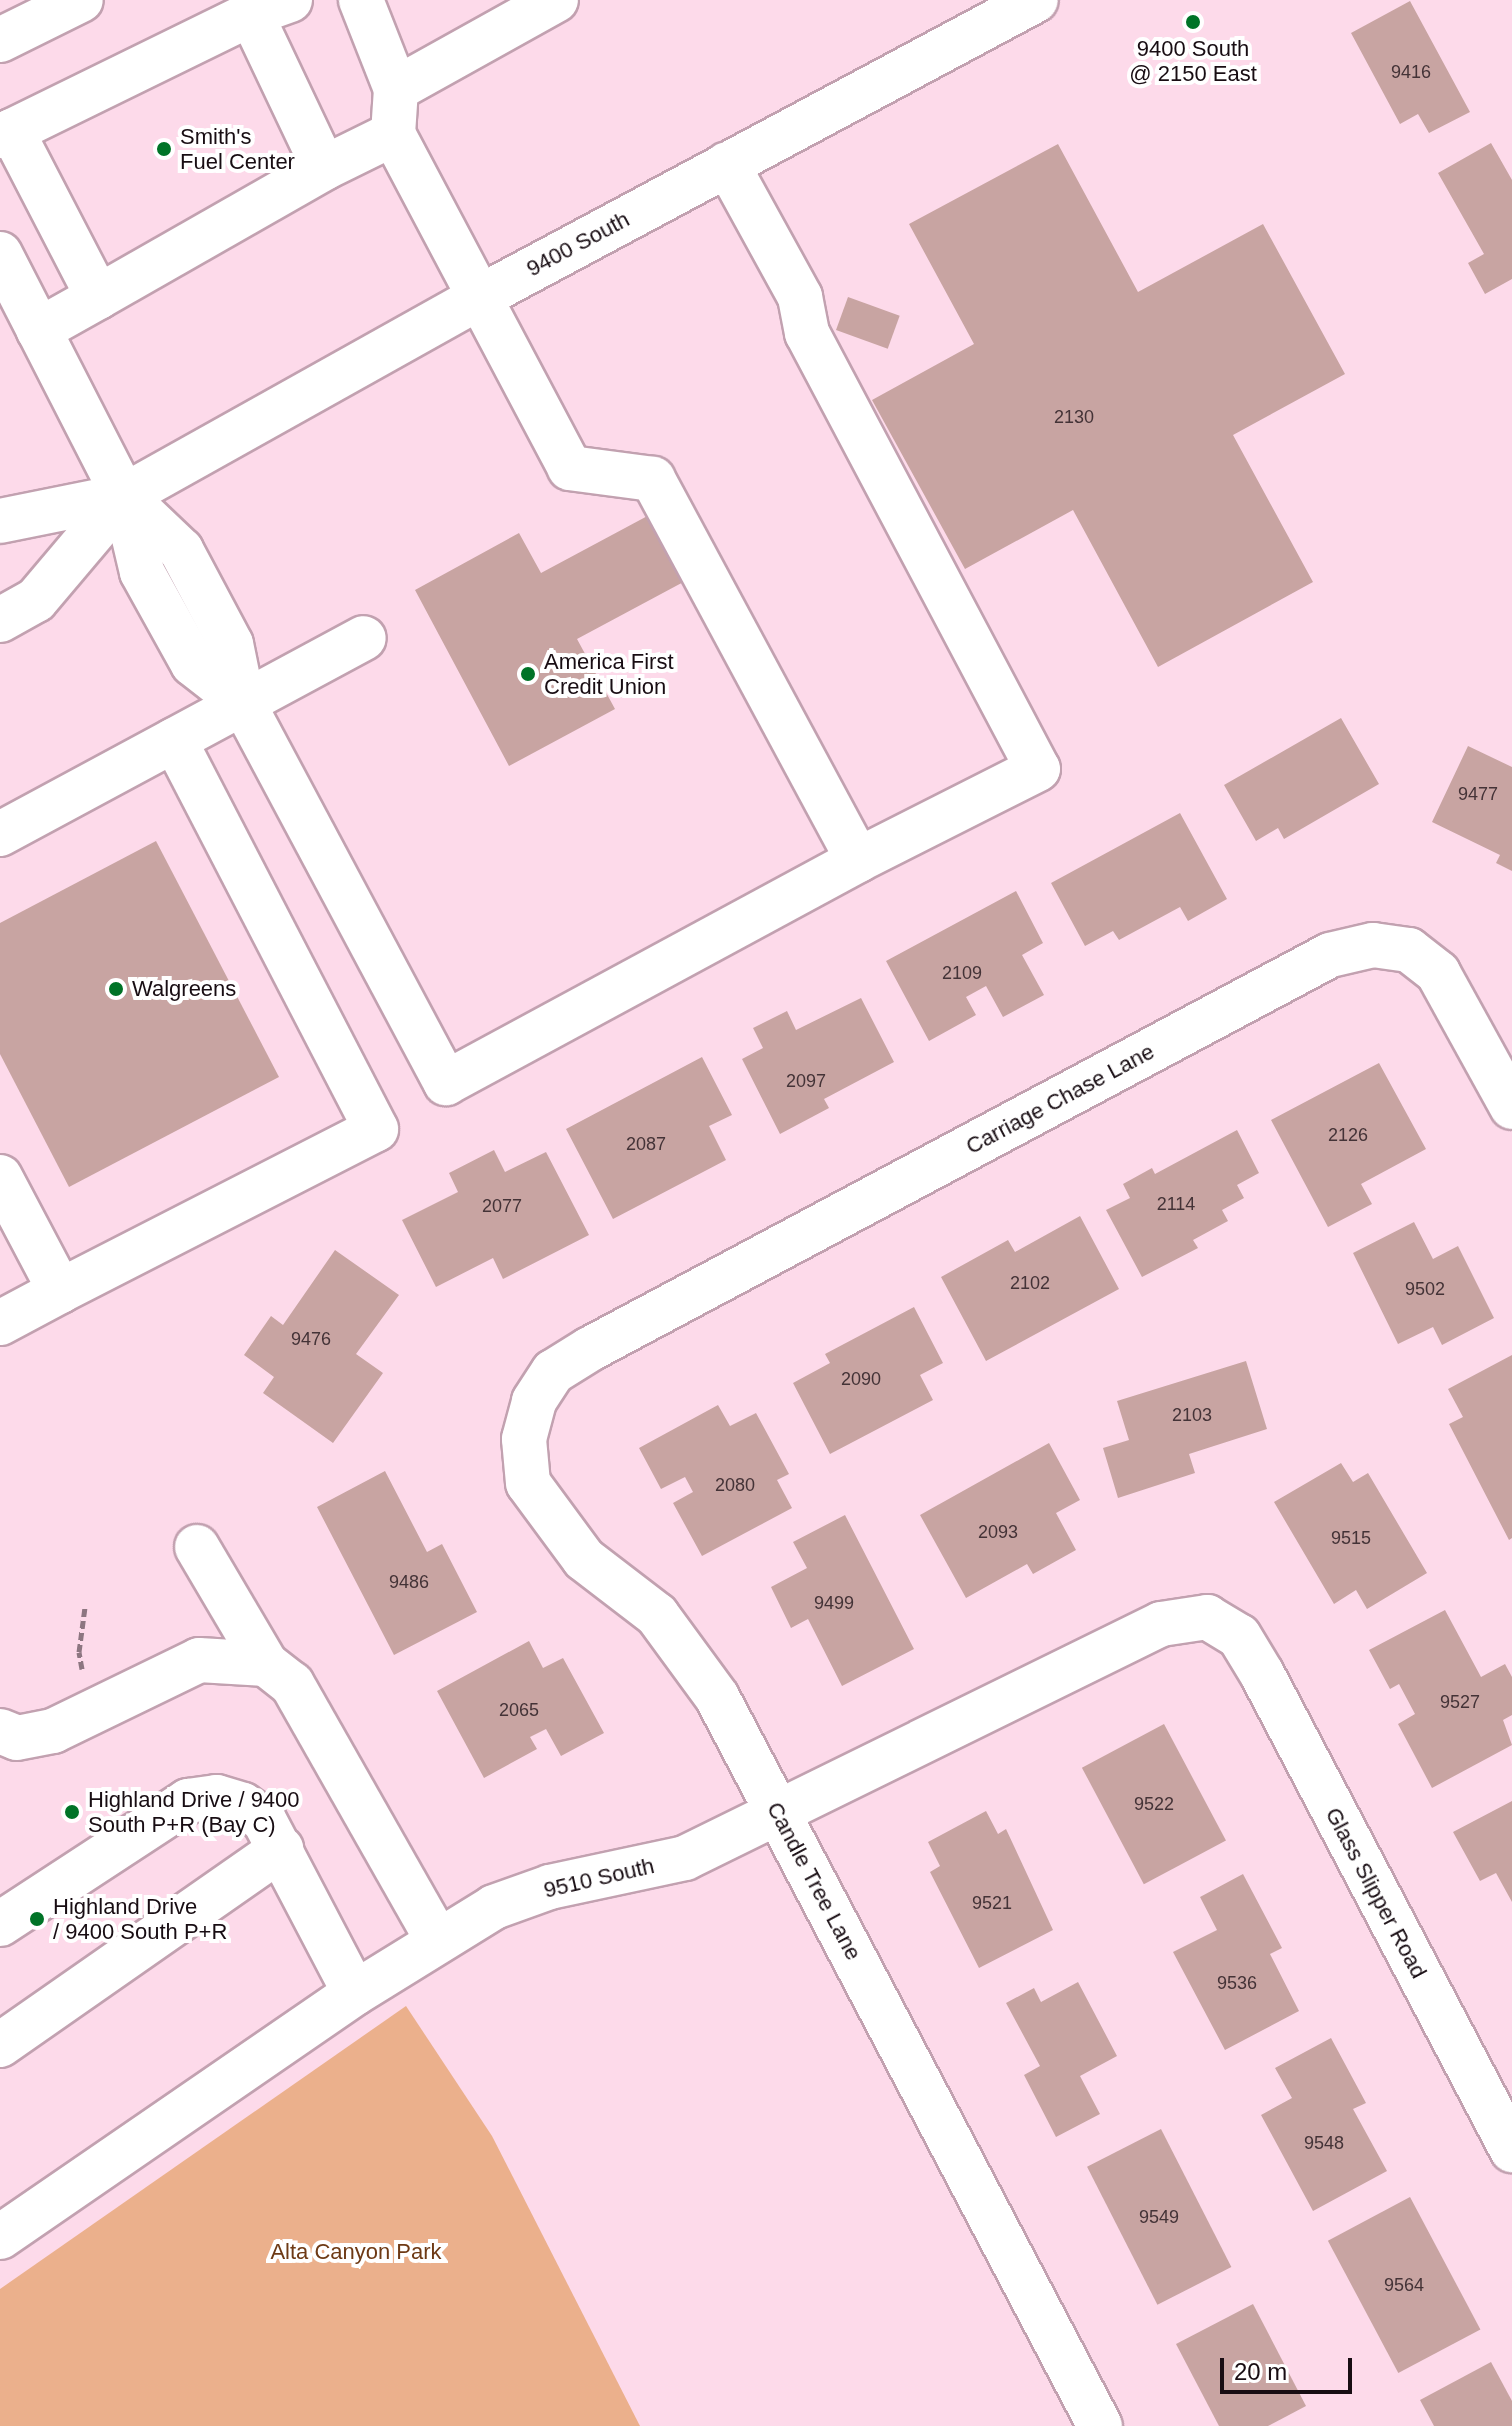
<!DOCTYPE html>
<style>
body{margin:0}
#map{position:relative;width:1512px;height:2426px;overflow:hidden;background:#fddaea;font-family:Arial,sans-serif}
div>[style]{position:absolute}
.green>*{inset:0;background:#ebb08c}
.building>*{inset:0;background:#c8a4a2;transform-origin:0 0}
.path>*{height:5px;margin-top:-2.5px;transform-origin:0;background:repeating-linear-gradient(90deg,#8d7681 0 8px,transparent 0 12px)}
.roads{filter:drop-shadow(2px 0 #c2a1b0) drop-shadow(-2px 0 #c2a1b0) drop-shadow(0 2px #c2a1b0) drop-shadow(0 -2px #c2a1b0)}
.minor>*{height:44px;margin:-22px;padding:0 22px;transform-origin:22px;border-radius:22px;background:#fff}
.major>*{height:44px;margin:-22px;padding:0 22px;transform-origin:22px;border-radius:22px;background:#fff}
.dots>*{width:22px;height:22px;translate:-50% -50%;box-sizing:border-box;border:4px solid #fff;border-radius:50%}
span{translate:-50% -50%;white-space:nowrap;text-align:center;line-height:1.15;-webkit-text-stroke:8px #fff;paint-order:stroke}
.number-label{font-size:18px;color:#443337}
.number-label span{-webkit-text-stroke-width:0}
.poi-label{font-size:22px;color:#180d13}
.left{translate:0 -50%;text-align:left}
.street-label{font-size:22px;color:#180d13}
.park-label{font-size:22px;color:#6e3a15}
.scale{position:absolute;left:1220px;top:2358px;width:132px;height:36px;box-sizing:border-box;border:4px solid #180d13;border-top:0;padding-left:10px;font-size:24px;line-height:28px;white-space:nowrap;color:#180d13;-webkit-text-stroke:6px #fff;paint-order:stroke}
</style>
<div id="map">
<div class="green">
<div style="clip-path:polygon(406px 2006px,492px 2136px,640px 2426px,0 2426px,0 2289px)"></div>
</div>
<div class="building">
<div style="clip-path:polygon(1410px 1px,1470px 112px,1429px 133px,1418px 114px,1400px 124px,1351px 33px)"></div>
<div style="clip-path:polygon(1491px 143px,1512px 180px,1512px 279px,1485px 294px,1468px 263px,1484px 254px,1438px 173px)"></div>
<div style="clip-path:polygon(1058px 144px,1138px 292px,1263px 224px,1345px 374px,1233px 435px,1313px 582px,1158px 667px,1073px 510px,965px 569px,872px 400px,974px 344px,909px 224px)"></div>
<div style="left:848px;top:297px;width:55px;height:35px;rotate:20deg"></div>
<div style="clip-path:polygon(653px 513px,689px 579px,577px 639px,615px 709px,509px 766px,415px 590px,519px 533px,541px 573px)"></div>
<div style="clip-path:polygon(1341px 718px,1379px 784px,1284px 839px,1278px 828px,1256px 841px,1224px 785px)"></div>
<div style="clip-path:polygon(1468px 746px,1512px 767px,1512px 871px,1496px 863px,1500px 855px,1432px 822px)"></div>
<div style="clip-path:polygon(1180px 813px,1227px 899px,1188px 921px,1180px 907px,1119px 940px,1113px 931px,1085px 946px,1051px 883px)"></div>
<div style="clip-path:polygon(156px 841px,279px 1077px,69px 1187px,0 1054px,0 923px)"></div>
<div style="clip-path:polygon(1016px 891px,1043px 943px,1022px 955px,1044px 995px,1003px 1017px,986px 986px,966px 997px,976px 1015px,929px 1041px,886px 961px)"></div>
<div style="clip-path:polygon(861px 998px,894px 1062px,824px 1099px,829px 1108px,780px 1134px,742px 1059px,763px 1048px,753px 1028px,787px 1011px,796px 1030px)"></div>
<div style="clip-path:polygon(702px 1057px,732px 1115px,709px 1126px,726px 1160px,613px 1219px,566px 1129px)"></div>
<div style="clip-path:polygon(1379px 1063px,1426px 1149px,1361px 1184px,1372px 1204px,1328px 1227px,1271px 1120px)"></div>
<div style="clip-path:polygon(1237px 1130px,1259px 1173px,1237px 1185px,1244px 1198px,1222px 1210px,1228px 1221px,1193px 1240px,1198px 1248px,1142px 1277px,1106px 1210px,1130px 1198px,1123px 1184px,1152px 1168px,1155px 1174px)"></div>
<div style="clip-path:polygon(494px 1150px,505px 1172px,546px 1152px,589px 1235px,503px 1279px,493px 1258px,436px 1287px,402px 1220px,458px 1192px,449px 1173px)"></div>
<div style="clip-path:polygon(1080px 1216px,1119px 1289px,986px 1361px,941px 1277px,1008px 1240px,1015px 1252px)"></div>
<div style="clip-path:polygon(1414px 1222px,1433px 1259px,1458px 1246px,1494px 1318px,1442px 1345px,1433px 1327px,1398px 1344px,1353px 1253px)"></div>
<div style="clip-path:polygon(335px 1250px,399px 1295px,356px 1354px,383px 1373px,333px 1443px,263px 1393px,274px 1377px,244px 1355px,271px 1316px,283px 1325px)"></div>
<div style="clip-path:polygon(914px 1307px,943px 1363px,920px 1375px,933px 1400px,830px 1454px,793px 1383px,830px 1363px,825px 1354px)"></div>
<div style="clip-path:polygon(1512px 1355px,1512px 1538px,1509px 1540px,1449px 1424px,1463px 1417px,1448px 1389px)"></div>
<div style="clip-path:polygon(1246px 1361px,1267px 1429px,1189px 1454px,1195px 1473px,1118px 1498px,1103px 1448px,1129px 1440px,1117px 1401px)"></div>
<div style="clip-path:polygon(718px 1405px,730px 1426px,756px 1413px,789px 1474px,777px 1480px,792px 1508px,702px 1556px,673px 1503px,693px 1492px,685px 1477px,661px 1489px,639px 1448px)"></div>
<div style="clip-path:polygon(1049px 1443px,1080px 1500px,1056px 1513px,1076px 1550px,1033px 1574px,1027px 1564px,966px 1598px,920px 1515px)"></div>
<div style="clip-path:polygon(1341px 1463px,1353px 1482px,1368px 1473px,1427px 1573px,1367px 1609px,1356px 1590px,1334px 1604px,1274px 1502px)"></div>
<div style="clip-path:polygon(385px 1471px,427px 1552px,442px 1544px,477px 1612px,394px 1655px,317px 1507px)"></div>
<div style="clip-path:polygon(845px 1515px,914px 1649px,842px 1686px,808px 1619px,791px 1628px,771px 1587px,807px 1568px,793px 1542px)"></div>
<div style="clip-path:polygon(1445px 1610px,1481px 1677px,1505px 1664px,1512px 1677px,1512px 1715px,1503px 1720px,1512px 1745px,1432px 1788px,1398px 1724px,1415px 1714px,1399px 1684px,1390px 1689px,1369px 1650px)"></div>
<div style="clip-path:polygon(529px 1641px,543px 1668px,563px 1658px,604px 1733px,561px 1756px,546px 1729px,530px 1737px,537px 1749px,484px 1778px,437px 1691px)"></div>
<div style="left:1164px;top:1724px;width:132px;height:93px;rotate:62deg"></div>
<div style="clip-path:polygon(1512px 1801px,1512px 1902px,1496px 1873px,1480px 1881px,1453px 1832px)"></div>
<div style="clip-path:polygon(986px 1811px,998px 1834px,1006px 1829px,1053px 1930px,979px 1968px,930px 1872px,940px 1866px,928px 1842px)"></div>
<div style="clip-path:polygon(1243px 1874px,1282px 1948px,1270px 1954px,1299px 2011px,1225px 2050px,1173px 1952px,1217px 1930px,1200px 1897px)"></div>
<div style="clip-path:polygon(1078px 1982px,1117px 2056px,1080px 2076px,1100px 2114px,1056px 2137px,1024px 2075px,1040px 2066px,1006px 2003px,1034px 1988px,1041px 2002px)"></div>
<div style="clip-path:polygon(1331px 2038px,1366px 2103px,1353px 2109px,1387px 2171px,1313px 2211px,1261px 2115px,1292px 2098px,1275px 2068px)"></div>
<div style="left:1161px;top:2129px;width:155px;height:83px;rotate:63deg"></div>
<div style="left:1410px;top:2197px;width:150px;height:93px;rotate:62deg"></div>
<div style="clip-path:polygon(1253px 2304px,1306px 2406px,1268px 2426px,1219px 2426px,1176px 2344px)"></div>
<div style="clip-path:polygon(1491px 2362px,1512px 2401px,1512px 2426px,1434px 2426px,1420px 2400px)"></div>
</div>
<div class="path">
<div style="left:82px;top:1669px;width:17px;rotate:-100deg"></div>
<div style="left:79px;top:1652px;width:45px;rotate:-82.4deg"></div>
</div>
<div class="roads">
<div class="minor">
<div style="left:290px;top:0;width:41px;rotate:160.3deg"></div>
<div style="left:251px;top:14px;width:170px;rotate:64.6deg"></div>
<div style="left:324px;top:168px;width:77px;rotate:-26.2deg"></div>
<div style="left:0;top:40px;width:90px;rotate:-26.3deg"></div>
<div style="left:396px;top:89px;width:183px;rotate:-29.1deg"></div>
<div style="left:12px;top:131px;width:266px;rotate:-26.1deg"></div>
<div style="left:0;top:136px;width:13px;rotate:-23deg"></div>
<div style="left:12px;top:131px;width:187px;rotate:62.6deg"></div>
<div style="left:98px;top:297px;width:68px;rotate:150.8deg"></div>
<div style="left:727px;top:164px;width:152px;rotate:61.2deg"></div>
<div style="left:800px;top:297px;width:37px;rotate:79deg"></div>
<div style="left:807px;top:333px;width:493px;rotate:62.1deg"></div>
<div style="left:1038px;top:769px;width:202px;rotate:153.2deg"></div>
<div style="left:0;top:254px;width:272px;rotate:62.9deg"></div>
<div style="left:124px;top:496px;width:78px;rotate:76.7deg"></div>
<div style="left:142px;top:572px;width:105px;rotate:61deg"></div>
<div style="left:193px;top:664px;width:63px;rotate:38deg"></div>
<div style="left:98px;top:297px;width:260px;rotate:-29.7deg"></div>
<div style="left:124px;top:496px;width:79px;rotate:43.5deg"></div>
<div style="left:181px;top:550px;width:106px;rotate:62deg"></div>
<div style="left:231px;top:644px;width:60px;rotate:78.5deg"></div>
<div style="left:243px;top:703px;width:431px;rotate:61.9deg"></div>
<div style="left:446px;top:1083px;width:468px;rotate:-28.4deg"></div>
<div style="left:858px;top:860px;width:433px;rotate:-118.3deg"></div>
<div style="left:653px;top:479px;width:84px;rotate:-172.5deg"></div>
<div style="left:570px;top:468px;width:378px;rotate:-117.9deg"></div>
<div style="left:393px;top:134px;width:45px;rotate:-86.2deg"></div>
<div style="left:396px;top:89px;width:96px;rotate:-111.5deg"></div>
<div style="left:0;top:834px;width:413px;rotate:-28.3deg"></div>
<div style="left:0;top:1177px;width:129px;rotate:62.2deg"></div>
<div style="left:60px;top:1291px;width:355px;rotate:-27.1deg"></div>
<div style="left:376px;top:1129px;width:438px;rotate:-117.4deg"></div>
<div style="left:0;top:1323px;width:68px;rotate:-28.1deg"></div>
<div style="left:197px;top:1547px;width:136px;rotate:59.5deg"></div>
<div style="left:0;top:1731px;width:18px;rotate:22deg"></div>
<div style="left:17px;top:1738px;width:37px;rotate:-11deg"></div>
<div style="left:53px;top:1731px;width:162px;rotate:-25.9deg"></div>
<div style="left:199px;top:1660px;width:67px;rotate:3.4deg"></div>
<div style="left:266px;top:1664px;width:33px;rotate:38deg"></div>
<div style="left:292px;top:1684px;width:293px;rotate:60.4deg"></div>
<div style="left:0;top:1924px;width:225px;rotate:-33.2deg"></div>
<div style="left:188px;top:1801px;width:29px;rotate:-8deg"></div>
<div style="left:217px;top:1797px;width:27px;rotate:17deg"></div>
<div style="left:243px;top:1805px;width:26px;rotate:36deg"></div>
<div style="left:264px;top:1820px;width:195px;rotate:62.3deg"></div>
<div style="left:0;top:2045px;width:343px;rotate:-34.9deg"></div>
<div style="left:0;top:2237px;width:431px;rotate:-34.5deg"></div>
<div style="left:355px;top:1993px;width:163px;rotate:-31.7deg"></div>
<div style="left:494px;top:1907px;width:59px;rotate:-19.7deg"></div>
<div style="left:550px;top:1887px;width:138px;rotate:-12.1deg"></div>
<div style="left:685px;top:1858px;width:530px;rotate:-26.18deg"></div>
<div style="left:1161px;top:1624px;width:47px;rotate:-8.7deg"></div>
<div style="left:1207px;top:1617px;width:37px;rotate:31deg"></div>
<div style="left:1239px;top:1636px;width:44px;rotate:58.8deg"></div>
<div style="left:1262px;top:1674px;width:538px;rotate:62.29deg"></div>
<div style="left:1100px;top:2426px;width:823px;rotate:-117.72deg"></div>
<div style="left:717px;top:1697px;width:102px;rotate:-126.2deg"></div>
<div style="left:657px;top:1615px;width:92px;rotate:-142.5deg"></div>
<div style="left:584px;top:1559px;width:94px;rotate:-126.4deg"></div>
<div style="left:528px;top:1483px;width:44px;rotate:-95.2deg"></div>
<div style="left:524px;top:1439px;width:39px;rotate:-75deg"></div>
<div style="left:534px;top:1401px;width:35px;rotate:-57deg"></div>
<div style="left:553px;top:1372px;width:44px;rotate:-31.9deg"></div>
<div style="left:590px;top:1349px;width:838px;rotate:-28.03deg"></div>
<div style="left:1330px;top:955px;width:44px;rotate:-13.1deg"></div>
<div style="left:1373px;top:945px;width:36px;rotate:8deg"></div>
<div style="left:1409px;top:950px;width:37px;rotate:38deg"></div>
<div style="left:1438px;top:973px;width:153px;rotate:61.1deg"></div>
</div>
<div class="major">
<div style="left:0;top:521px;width:126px;rotate:-11.4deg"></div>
<div style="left:124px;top:496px;width:408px;rotate:-29.2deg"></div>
<div style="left:480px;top:297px;width:630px;rotate:-28.11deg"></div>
<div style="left:0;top:620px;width:41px;rotate:-29.1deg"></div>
<div style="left:36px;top:600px;width:136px;rotate:-49.8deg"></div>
</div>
</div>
<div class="dots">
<div style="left:1193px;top:22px;background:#007327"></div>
<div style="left:164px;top:149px;background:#007327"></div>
<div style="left:528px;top:674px;background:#007327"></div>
<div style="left:116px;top:989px;background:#007327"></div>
<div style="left:72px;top:1812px;background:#007327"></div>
<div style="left:37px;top:1919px;background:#007327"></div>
</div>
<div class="number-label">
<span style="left:1411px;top:72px">9416</span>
<span style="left:1074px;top:417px">2130</span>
<span style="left:1478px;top:794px">9477</span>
<span style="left:962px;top:973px">2109</span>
<span style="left:806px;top:1081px">2097</span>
<span style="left:1348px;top:1135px">2126</span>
<span style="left:646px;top:1144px">2087</span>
<span style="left:1176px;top:1204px">2114</span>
<span style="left:502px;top:1206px">2077</span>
<span style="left:1030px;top:1283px">2102</span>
<span style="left:1425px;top:1289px">9502</span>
<span style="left:311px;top:1339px">9476</span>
<span style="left:861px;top:1379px">2090</span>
<span style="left:1192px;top:1415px">2103</span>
<span style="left:735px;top:1485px">2080</span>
<span style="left:998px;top:1532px">2093</span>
<span style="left:1351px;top:1538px">9515</span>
<span style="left:409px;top:1582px">9486</span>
<span style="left:834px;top:1603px">9499</span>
<span style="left:1460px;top:1702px">9527</span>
<span style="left:519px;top:1710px">2065</span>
<span style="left:1154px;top:1804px">9522</span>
<span style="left:992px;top:1903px">9521</span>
<span style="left:1237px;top:1983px">9536</span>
<span style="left:1324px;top:2143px">9548</span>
<span style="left:1159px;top:2217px">9549</span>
<span style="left:1404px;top:2285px">9564</span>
</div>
<div class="poi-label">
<span style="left:1193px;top:61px">9400 South<br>@ 2150 East</span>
<span class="left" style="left:180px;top:149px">Smith's<br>Fuel Center</span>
<span class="left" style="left:544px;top:674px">America First<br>Credit Union</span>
<span class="left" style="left:132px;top:989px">Walgreens</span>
<span class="left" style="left:88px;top:1812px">Highland Drive / 9400<br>South P+R (Bay C)</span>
<span class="left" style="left:53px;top:1919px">Highland Drive<br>/ 9400 South P+R</span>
</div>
<div class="street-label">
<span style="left:578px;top:244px;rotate:-28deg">9400 South</span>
<span style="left:1060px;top:1099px;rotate:-28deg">Carriage Chase Lane</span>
<span style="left:599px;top:1878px;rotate:-13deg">9510 South</span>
<span style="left:814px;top:1881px;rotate:62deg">Candle Tree Lane</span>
<span style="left:1376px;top:1893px;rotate:62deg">Glass Slipper Road</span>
</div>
<div class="park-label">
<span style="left:356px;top:2252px">Alta Canyon Park</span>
</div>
<div class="scale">20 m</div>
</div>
